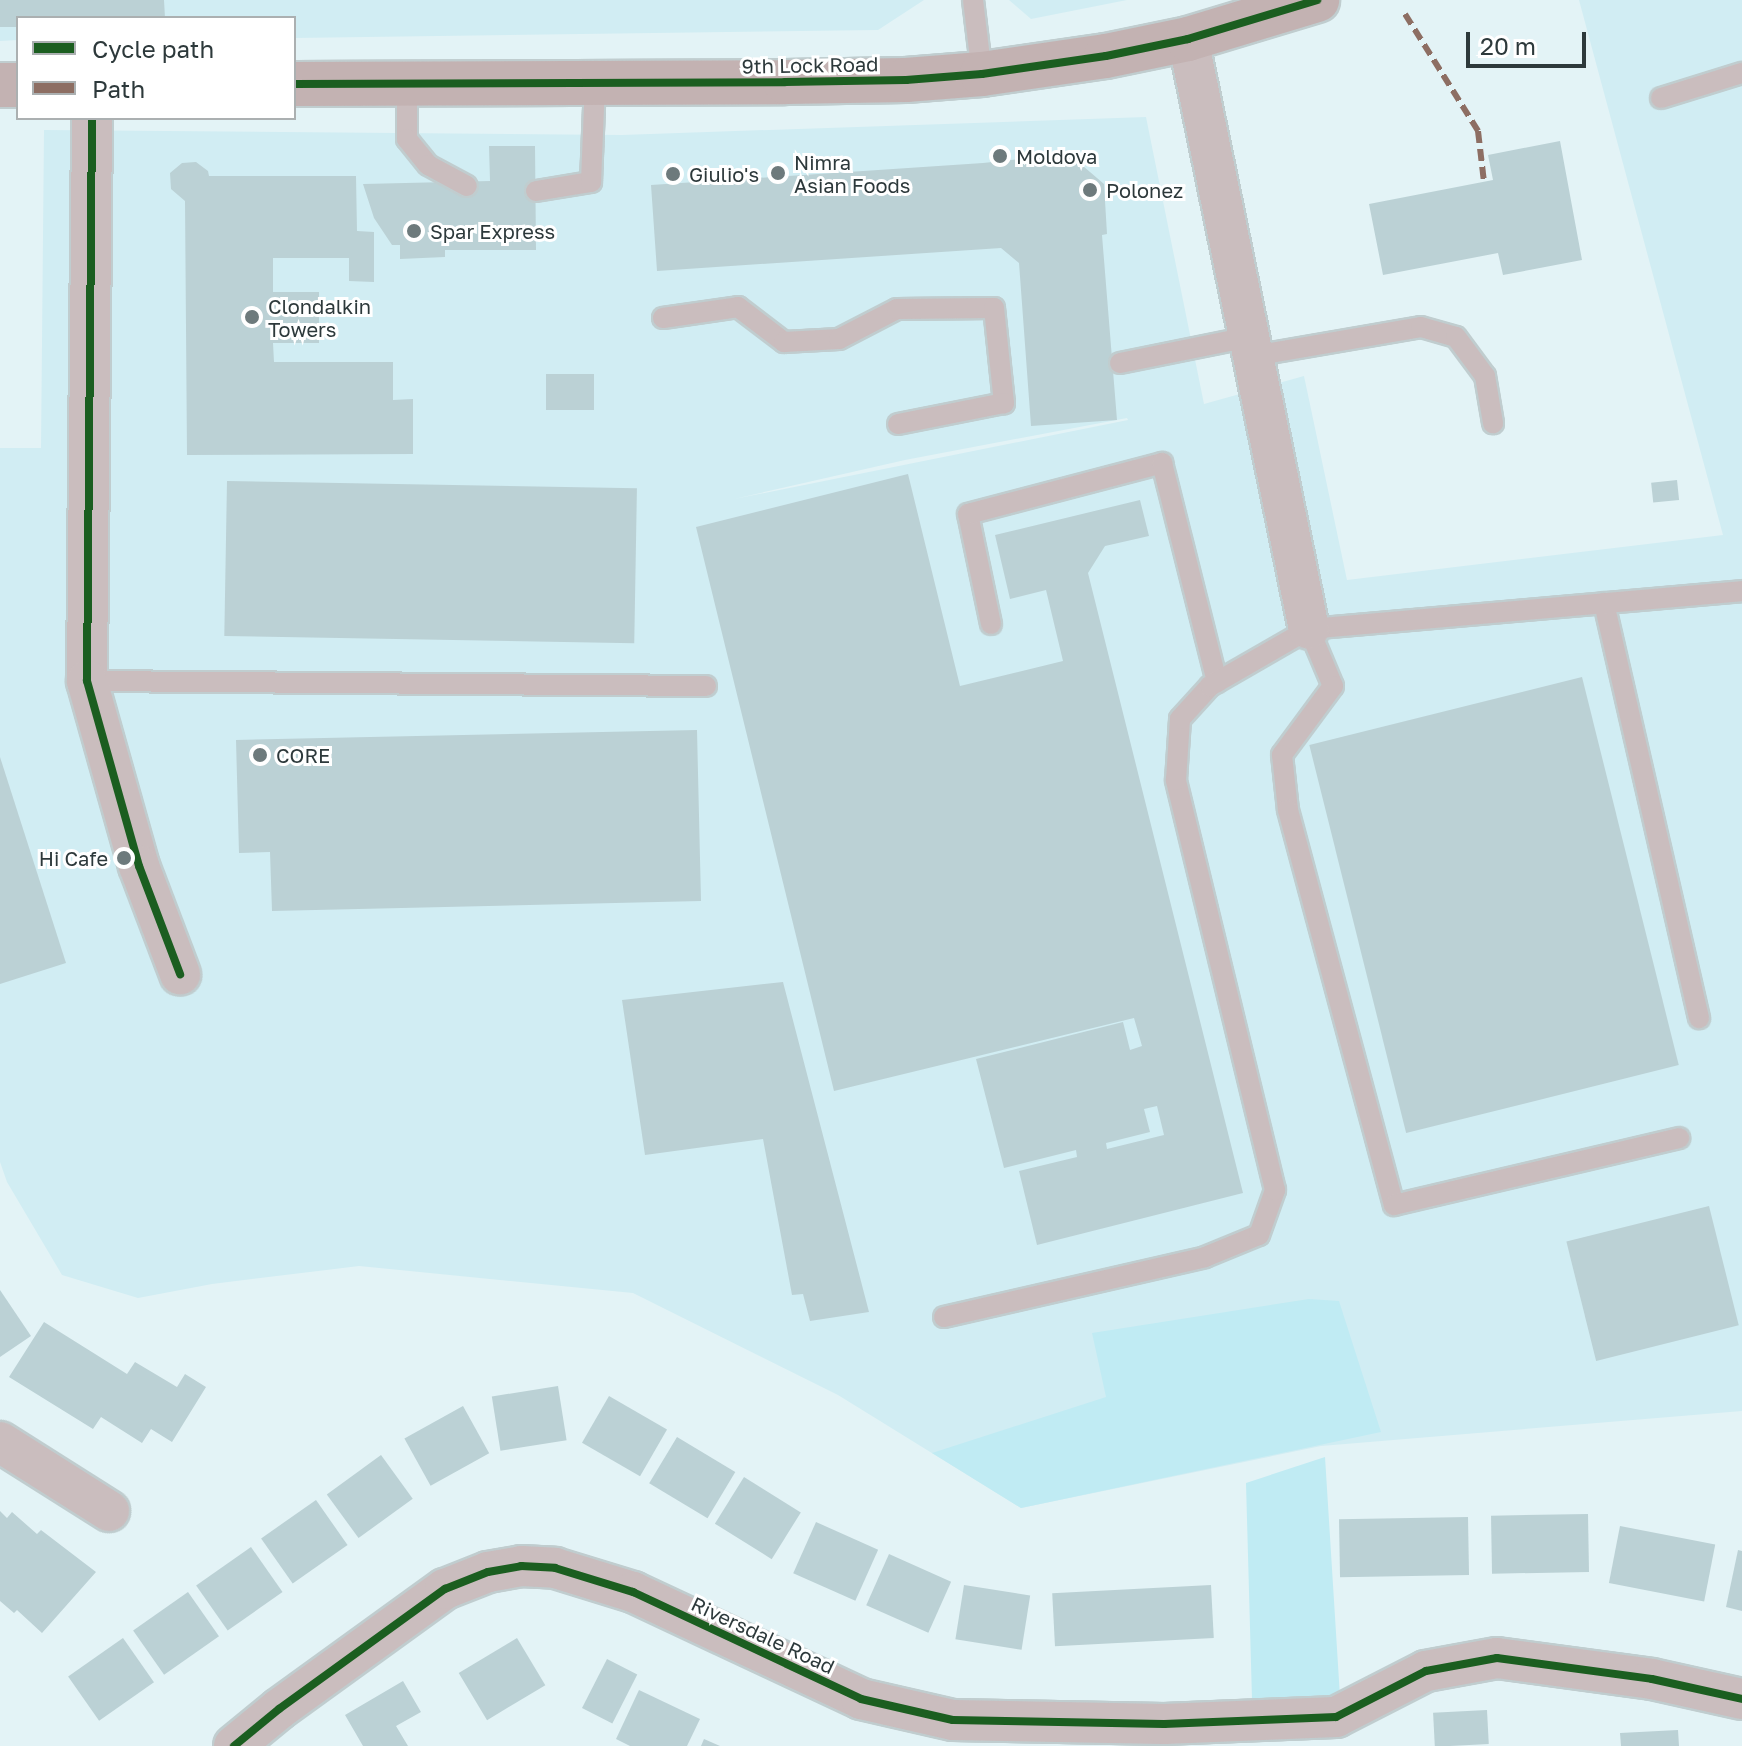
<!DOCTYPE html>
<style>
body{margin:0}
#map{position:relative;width:1742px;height:1746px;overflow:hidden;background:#e3f3f6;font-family:"Golos Text",sans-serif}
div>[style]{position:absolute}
.built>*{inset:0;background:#d1edf3}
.green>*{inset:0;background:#c0ebf3}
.building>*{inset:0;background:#bbd1d5;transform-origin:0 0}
.roads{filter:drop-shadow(2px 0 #c0cdcf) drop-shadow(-2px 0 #c0cdcf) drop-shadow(0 2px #c0cdcf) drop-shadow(0 -2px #c0cdcf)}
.lane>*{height:20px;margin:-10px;padding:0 10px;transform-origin:10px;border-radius:10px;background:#cabdbe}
.street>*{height:40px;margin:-20px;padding:0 20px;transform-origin:20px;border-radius:20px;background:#cabdbe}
.secondary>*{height:44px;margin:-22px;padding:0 22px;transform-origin:22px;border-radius:22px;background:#c3b2b2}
.quiet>*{height:6px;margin-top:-3px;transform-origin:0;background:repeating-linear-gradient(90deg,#8d6e63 0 12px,transparent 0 18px)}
.cycleway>*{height:8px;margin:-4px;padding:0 4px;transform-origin:4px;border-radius:4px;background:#1b5e20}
.dots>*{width:22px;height:22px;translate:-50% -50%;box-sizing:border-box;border:4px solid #fff;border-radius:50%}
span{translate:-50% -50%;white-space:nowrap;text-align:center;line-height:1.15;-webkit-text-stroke:6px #fff;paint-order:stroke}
.street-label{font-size:20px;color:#2d393b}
.poi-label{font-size:20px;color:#2d393b}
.left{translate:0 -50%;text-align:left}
.right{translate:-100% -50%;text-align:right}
.legend{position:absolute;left:16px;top:16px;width:280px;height:104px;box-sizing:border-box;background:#fff;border:2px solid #abb0b1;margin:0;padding:10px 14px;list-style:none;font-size:24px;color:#2d393b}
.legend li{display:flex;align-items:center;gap:16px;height:40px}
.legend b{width:40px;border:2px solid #abb0b1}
.scale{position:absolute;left:1466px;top:32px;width:120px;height:36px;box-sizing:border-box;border:4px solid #2d393b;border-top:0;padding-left:10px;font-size:24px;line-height:28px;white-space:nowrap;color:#2d393b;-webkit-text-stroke:6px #fff;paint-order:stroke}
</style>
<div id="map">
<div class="built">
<div style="clip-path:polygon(0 0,924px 0,878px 30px,294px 38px,294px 18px,18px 18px,18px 40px,0 41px)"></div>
<div style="clip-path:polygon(1009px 0,1127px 0,1031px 19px)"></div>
<div style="clip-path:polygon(evenodd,1579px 0,1742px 0,1742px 1411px,1321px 1446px,1021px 1508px,838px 1395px,633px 1293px,359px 1266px,212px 1284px,138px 1298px,62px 1275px,7px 1182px,0 1162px,0 448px,41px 448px,44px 130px,622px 135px,1146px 117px,1204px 404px,1304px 376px,1347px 580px,1723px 535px,1579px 0,1127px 418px,1128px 420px,734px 499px,905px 460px,1127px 418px)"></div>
</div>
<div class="green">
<div style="clip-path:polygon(1309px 1299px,1339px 1301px,1381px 1432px,1021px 1508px,932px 1453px,1106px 1397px,1092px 1333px)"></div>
<div style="clip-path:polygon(1325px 1457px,1340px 1697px,1252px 1699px,1246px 1483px)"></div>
</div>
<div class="building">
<div style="clip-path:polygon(0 0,164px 0,165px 18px,18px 18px,18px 27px,0 27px)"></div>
<div style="clip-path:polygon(1560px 141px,1582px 260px,1503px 275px,1498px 253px,1383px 275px,1369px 204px,1493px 180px,1488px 155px)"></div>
<div style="clip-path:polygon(489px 146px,535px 146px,536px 250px,445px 250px,445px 257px,400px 259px,400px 245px,392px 245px,374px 218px,363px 184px,490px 181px)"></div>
<div style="clip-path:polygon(1069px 154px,1104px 184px,1107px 234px,1102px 235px,1117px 420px,1031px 426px,1019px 263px,1001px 248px,657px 271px,651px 185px,983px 163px)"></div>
<div style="clip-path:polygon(196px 162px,208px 171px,209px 176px,356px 176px,357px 231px,374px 232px,374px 282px,349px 281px,349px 258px,273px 258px,273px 292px,319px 292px,319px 343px,273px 343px,274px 362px,393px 362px,393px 400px,413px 399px,413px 454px,187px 455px,185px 201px,171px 189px,170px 173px,182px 163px)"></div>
<div style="left:546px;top:374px;width:48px;height:36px"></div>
<div style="clip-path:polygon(evenodd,908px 474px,960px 686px,1063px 661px,1046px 590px,1010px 599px,995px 535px,1140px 500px,1149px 536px,1105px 546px,1088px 573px,1243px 1193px,1037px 1245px,1019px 1171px,1077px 1157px,1076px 1150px,1004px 1168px,976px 1059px,1123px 1022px,1130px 1050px,1142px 1046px,1134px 1018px,834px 1091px,696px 527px,908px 474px,1157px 1106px,1164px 1135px,1107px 1149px,1106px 1143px,1150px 1132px,1144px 1109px,1157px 1106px)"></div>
<div style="left:1677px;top:480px;width:20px;height:26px;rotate:84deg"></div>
<div style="left:227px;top:481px;width:410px;height:155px;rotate:1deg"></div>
<div style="left:1582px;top:677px;width:400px;height:281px;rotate:76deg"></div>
<div style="clip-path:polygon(697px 730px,701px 901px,272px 911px,270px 852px,239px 853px,236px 740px)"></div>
<div style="clip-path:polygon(0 757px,66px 963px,0 984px)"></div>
<div style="clip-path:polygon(783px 982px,869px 1312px,810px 1321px,803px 1294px,792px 1295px,763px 1139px,645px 1155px,622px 1000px)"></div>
<div style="left:1709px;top:1206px;width:123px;height:147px;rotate:76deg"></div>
<div style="clip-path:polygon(0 1290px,31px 1336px,0 1357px)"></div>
<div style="clip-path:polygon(44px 1322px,127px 1374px,135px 1362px,177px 1387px,185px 1374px,206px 1387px,172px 1442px,151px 1429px,142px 1443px,101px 1417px,93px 1429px,9px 1377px)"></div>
<div style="left:558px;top:1386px;width:55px;height:67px;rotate:81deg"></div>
<div style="left:609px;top:1396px;width:67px;height:54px;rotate:30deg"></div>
<div style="left:463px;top:1406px;width:54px;height:67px;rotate:61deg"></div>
<div style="left:677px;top:1437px;width:68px;height:54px;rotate:31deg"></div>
<div style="left:381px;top:1455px;width:54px;height:67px;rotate:54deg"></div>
<div style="left:744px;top:1477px;width:67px;height:55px;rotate:32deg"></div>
<div style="left:316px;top:1500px;width:55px;height:67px;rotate:55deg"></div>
<div style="clip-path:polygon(0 1511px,7px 1518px,12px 1512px,37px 1534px,41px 1530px,96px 1572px,42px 1633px,17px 1610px,14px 1613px,0 1601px)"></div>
<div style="left:1588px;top:1514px;width:58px;height:97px;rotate:89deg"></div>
<div style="left:1468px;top:1517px;width:58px;height:129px;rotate:89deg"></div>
<div style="left:816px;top:1522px;width:68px;height:56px;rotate:24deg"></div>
<div style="left:1620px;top:1526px;width:97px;height:58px;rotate:11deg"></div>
<div style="left:251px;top:1547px;width:55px;height:67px;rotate:55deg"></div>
<div style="clip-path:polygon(1738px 1550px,1742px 1551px,1742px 1611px,1726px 1607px)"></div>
<div style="left:889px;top:1554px;width:68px;height:56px;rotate:24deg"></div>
<div style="left:964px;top:1585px;width:67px;height:55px;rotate:9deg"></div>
<div style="left:1211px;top:1585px;width:53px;height:159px;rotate:87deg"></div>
<div style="left:188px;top:1592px;width:54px;height:67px;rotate:55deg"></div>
<div style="left:123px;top:1638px;width:54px;height:67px;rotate:55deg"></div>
<div style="left:517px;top:1638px;width:55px;height:68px;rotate:59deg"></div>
<div style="left:607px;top:1659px;width:34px;height:55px;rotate:27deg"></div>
<div style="clip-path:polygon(403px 1681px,421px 1712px,396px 1726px,408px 1746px,363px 1746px,345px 1715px)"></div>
<div style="clip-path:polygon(639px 1690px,700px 1719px,687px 1746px,630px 1746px,616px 1739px)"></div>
<div style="left:1487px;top:1710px;width:34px;height:54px;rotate:87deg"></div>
<div style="clip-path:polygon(1678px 1730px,1679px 1746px,1621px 1746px,1620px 1733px)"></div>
<div style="clip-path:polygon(704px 1739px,720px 1746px,701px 1746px)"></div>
</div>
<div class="roads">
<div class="lane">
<div style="left:973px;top:0;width:75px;rotate:83.1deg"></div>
<div style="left:407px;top:84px;width:55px;rotate:90deg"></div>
<div style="left:407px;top:139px;width:33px;rotate:51deg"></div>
<div style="left:428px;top:165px;width:44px;rotate:28.3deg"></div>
<div style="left:1661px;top:98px;width:85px;rotate:-17.2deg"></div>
<div style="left:536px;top:191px;width:56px;rotate:-9.3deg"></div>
<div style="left:591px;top:182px;width:99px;rotate:-87.7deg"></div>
<div style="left:663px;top:318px;width:76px;rotate:-8.3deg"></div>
<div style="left:738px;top:307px;width:58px;rotate:37.3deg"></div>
<div style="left:784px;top:342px;width:55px;rotate:-3.1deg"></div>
<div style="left:839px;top:339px;width:65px;rotate:-27.3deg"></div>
<div style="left:897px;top:309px;width:97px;rotate:-0.6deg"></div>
<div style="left:994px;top:308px;width:96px;rotate:84deg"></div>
<div style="left:1004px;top:403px;width:108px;rotate:168.8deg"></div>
<div style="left:1253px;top:356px;width:170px;rotate:-9.8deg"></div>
<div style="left:1421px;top:327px;width:36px;rotate:16deg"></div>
<div style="left:1456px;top:337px;width:49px;rotate:53.4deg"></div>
<div style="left:1485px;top:376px;width:48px;rotate:80.3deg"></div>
<div style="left:1120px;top:363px;width:132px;rotate:-11.4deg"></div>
<div style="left:1604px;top:603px;width:426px;rotate:77.1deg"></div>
<div style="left:991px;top:624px;width:112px;rotate:-101.8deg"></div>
<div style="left:968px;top:514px;width:201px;rotate:-14.7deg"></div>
<div style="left:1162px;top:463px;width:226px;rotate:75.9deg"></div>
<div style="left:1309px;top:629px;width:62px;rotate:67.2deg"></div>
<div style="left:1333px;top:686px;width:86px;rotate:126.5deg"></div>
<div style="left:1282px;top:755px;width:55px;rotate:83.8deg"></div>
<div style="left:1288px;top:810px;width:409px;rotate:75deg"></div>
<div style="left:1394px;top:1205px;width:293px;rotate:-13.2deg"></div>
<div style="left:87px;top:681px;width:619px;rotate:0.46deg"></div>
<div style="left:944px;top:1317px;width:268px;rotate:-12.9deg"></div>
<div style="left:1205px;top:1257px;width:58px;rotate:-22.2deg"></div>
<div style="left:1259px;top:1235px;width:48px;rotate:-70.4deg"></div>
<div style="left:1275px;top:1190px;width:422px;rotate:-103.6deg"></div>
<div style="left:1176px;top:780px;width:61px;rotate:-86.2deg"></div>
<div style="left:1180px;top:719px;width:45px;rotate:-47.7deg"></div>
<div style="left:1210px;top:686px;width:114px;rotate:-29.9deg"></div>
<div style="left:1309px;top:629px;width:435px;rotate:-5deg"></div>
</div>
<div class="street">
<div style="left:1188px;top:39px;width:602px;rotate:78.41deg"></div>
<div style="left:92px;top:118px;width:563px;rotate:90.51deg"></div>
<div style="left:87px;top:681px;width:192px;rotate:74.3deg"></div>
<div style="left:139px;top:866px;width:116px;rotate:69.2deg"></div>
<div style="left:0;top:1442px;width:129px;rotate:32.3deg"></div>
<div style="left:234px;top:1746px;width:58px;rotate:-39.4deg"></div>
<div style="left:279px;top:1709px;width:205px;rotate:-35.9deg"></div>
<div style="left:445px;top:1589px;width:46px;rotate:-21.6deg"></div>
<div style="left:488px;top:1572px;width:34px;rotate:-10deg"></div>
<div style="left:521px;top:1566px;width:34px;rotate:3deg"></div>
<div style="left:555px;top:1568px;width:82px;rotate:17.1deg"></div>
<div style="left:633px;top:1592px;width:252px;rotate:25.1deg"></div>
<div style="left:861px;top:1699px;width:94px;rotate:12.9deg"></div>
<div style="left:953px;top:1720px;width:211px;rotate:1.1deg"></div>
<div style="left:1164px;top:1724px;width:172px;rotate:-2.3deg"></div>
<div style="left:1336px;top:1717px;width:101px;rotate:-27.1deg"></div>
<div style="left:1426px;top:1671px;width:72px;rotate:-10.4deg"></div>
<div style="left:1497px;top:1658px;width:156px;rotate:7.7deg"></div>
<div style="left:1652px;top:1679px;width:92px;rotate:12.5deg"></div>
</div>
<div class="secondary">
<div style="left:294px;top:84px;width:491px;rotate:-0.2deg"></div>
<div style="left:785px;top:82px;width:121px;rotate:-0.9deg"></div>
<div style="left:906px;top:80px;width:76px;rotate:-4.5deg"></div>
<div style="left:982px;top:74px;width:125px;rotate:-8.3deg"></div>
<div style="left:1106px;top:56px;width:84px;rotate:-11.7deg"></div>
<div style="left:1188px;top:39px;width:135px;rotate:-16.8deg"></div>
<div style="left:0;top:85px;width:18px"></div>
</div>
</div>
<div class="quiet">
<div style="left:1405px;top:14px;width:138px;rotate:58deg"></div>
<div style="left:1478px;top:131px;width:51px;rotate:83.3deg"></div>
</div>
<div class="cycleway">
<div style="left:294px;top:84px;width:491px;rotate:-0.2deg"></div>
<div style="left:785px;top:82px;width:121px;rotate:-0.9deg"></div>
<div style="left:906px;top:80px;width:76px;rotate:-4.5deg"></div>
<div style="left:982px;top:74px;width:125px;rotate:-8.3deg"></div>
<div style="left:1106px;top:56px;width:84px;rotate:-11.7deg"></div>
<div style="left:1188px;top:39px;width:135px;rotate:-16.8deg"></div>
<div style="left:92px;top:118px;width:563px;rotate:90.51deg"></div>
<div style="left:87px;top:681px;width:192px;rotate:74.3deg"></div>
<div style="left:139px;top:866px;width:116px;rotate:69.2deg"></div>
<div style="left:234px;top:1746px;width:58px;rotate:-39.4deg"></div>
<div style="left:279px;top:1709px;width:205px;rotate:-35.9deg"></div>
<div style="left:445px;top:1589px;width:46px;rotate:-21.6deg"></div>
<div style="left:488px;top:1572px;width:34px;rotate:-10deg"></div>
<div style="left:521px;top:1566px;width:34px;rotate:3deg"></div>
<div style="left:555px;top:1568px;width:82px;rotate:17.1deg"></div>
<div style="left:633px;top:1592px;width:252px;rotate:25.1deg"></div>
<div style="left:861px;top:1699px;width:94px;rotate:12.9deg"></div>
<div style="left:953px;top:1720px;width:211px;rotate:1.1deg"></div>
<div style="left:1164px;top:1724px;width:172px;rotate:-2.3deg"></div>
<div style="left:1336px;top:1717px;width:101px;rotate:-27.1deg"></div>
<div style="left:1426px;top:1671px;width:72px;rotate:-10.4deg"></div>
<div style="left:1497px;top:1658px;width:156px;rotate:7.7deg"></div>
<div style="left:1652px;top:1679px;width:92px;rotate:12.5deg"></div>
</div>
<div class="dots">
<div style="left:1000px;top:156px;background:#6d7a7c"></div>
<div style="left:778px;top:173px;background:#6d7a7c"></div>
<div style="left:673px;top:174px;background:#6d7a7c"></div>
<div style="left:1090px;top:190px;background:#6d7a7c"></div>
<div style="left:414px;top:231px;background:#6d7a7c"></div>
<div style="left:252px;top:317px;background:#6d7a7c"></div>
<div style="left:260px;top:755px;background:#6d7a7c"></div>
<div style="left:124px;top:858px;background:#6d7a7c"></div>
</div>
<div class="street-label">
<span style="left:810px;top:65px;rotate:-1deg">9th Lock Road</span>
<span style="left:763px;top:1635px;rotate:25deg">Riversdale Road</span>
</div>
<div class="poi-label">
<span class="left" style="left:1016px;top:156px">Moldova</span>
<span class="left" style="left:794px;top:174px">Nimra<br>Asian Foods</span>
<span class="left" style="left:689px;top:174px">Giulio's</span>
<span class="left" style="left:1106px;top:190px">Polonez</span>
<span class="left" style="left:430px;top:231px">Spar Express</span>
<span class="left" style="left:268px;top:318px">Clondalkin<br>Towers</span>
<span class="left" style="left:276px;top:755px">CORE</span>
<span class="right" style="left:108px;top:858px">Hi Cafe</span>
</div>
<ul class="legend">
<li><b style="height:10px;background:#1b5e20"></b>Cycle path</li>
<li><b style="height:10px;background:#8d6e63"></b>Path</li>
</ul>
<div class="scale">20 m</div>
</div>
